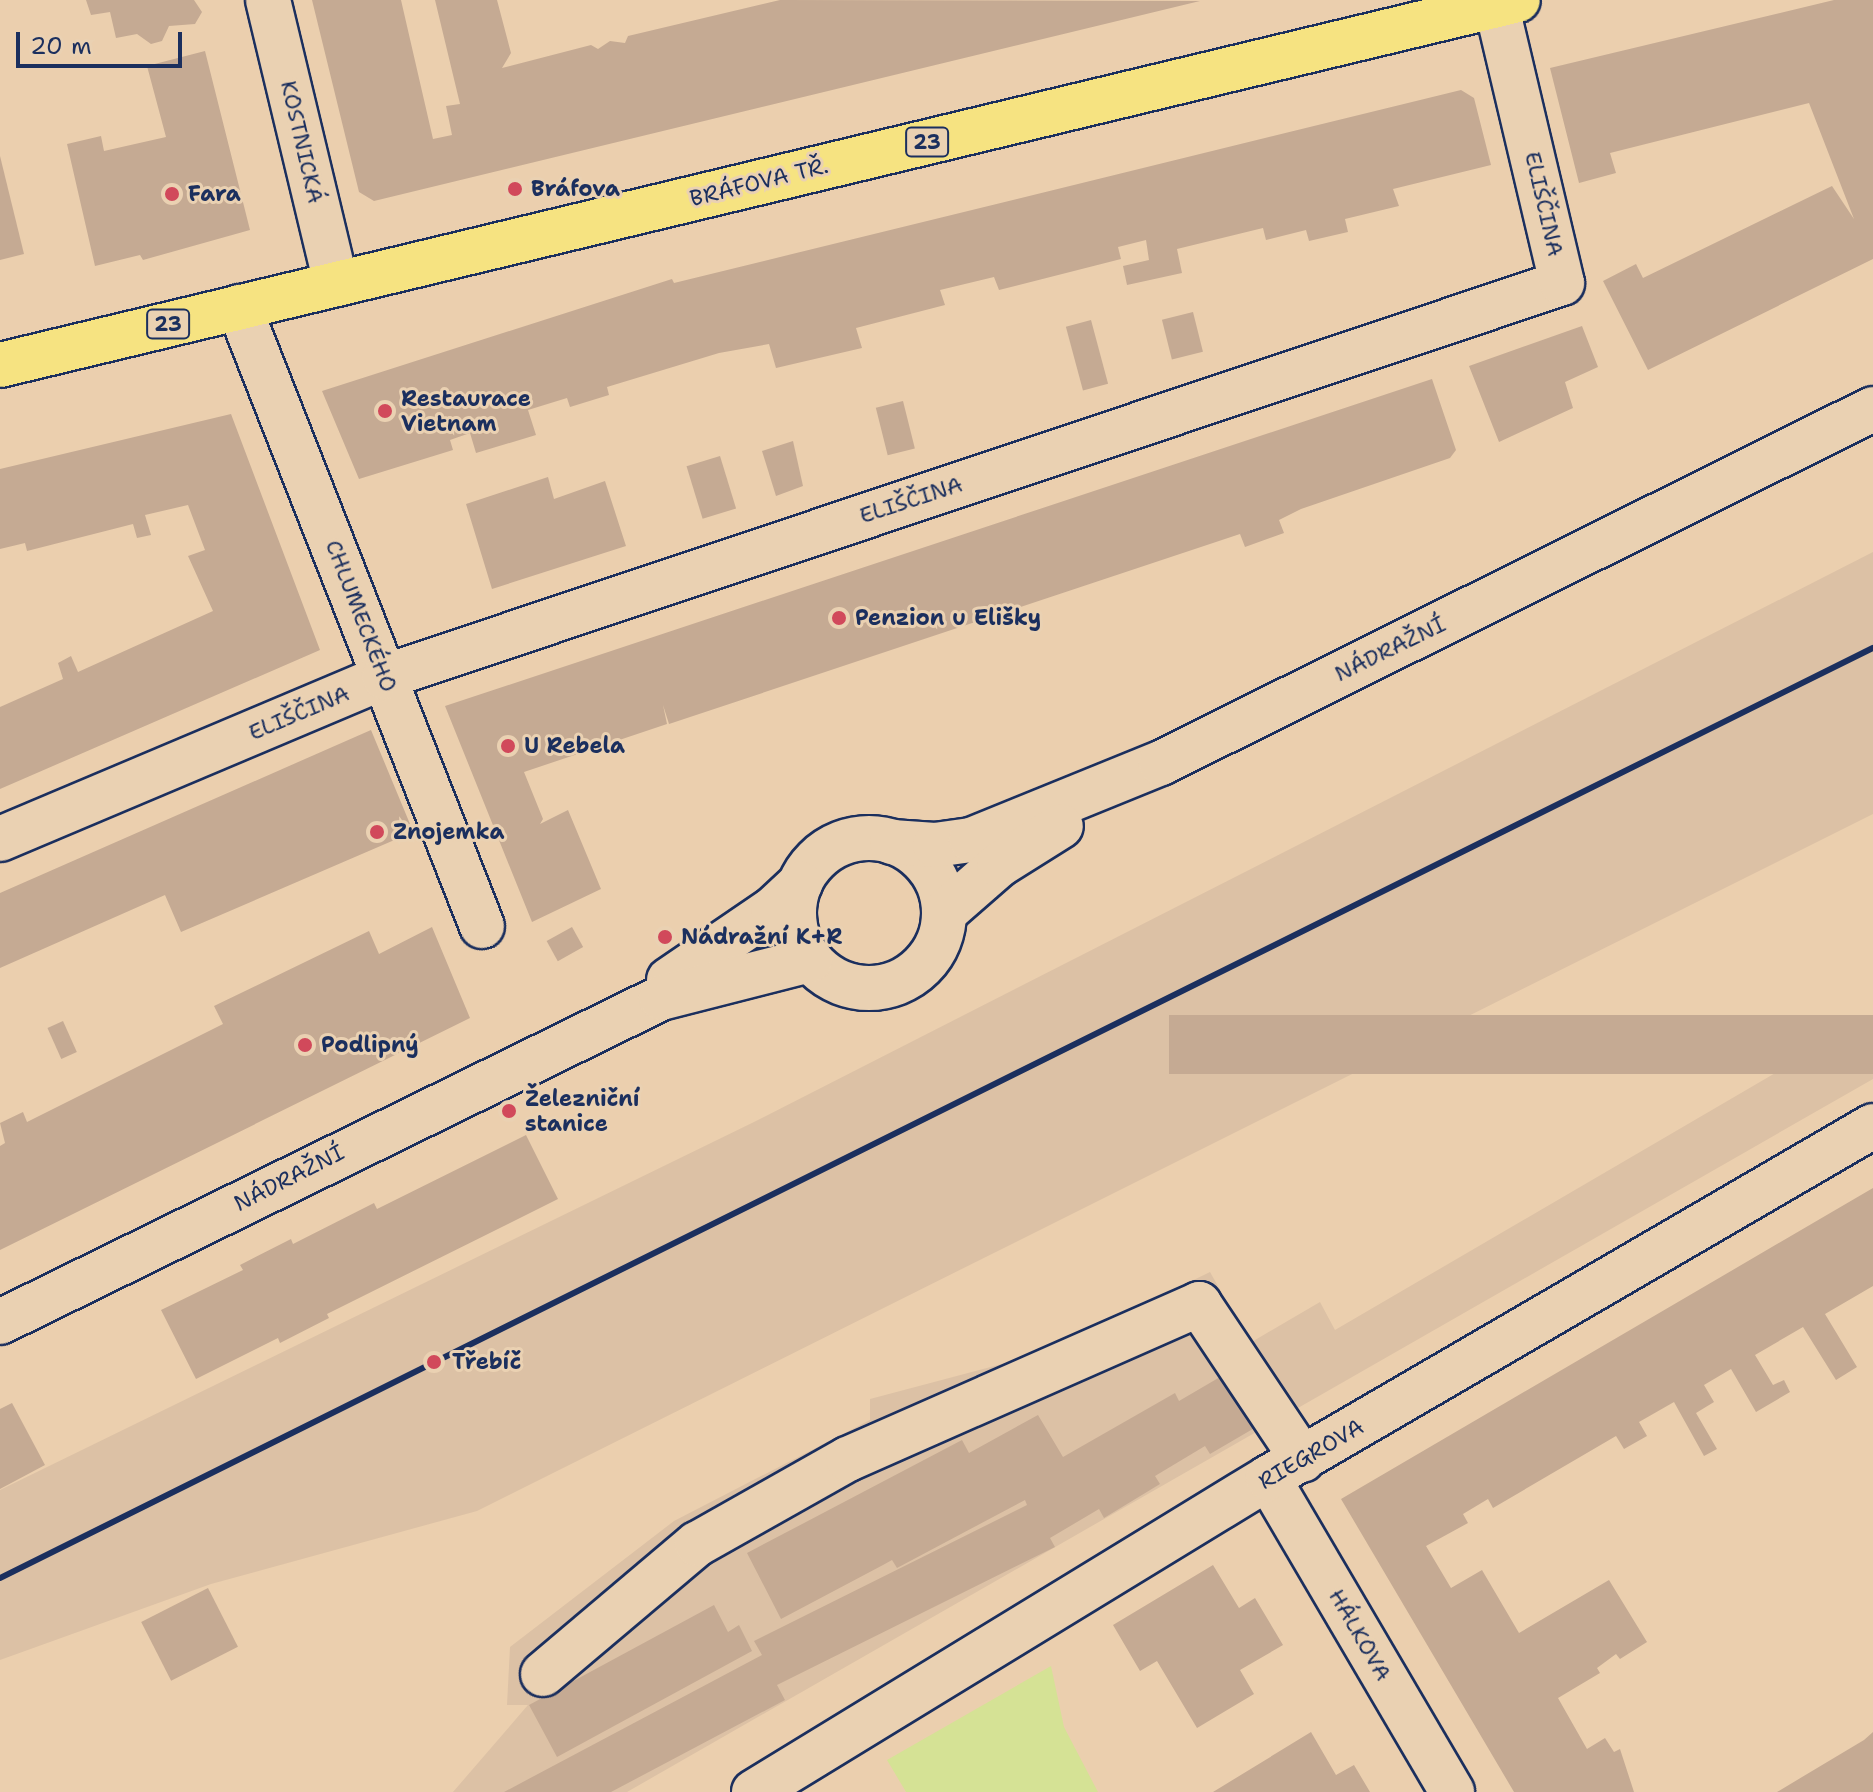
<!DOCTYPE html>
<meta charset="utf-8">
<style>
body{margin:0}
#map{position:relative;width:1873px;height:1792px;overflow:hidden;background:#ebcfae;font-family:"Shantell Sans",sans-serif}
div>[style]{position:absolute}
.built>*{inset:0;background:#dcc1a5}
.green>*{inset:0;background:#d5e295}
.building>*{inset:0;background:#c5aa93;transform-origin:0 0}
.roads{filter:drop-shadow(2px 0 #1b2f5e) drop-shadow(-2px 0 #1b2f5e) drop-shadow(0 2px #1b2f5e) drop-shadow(0 -2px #1b2f5e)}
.minor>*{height:44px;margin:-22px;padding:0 22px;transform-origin:22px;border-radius:22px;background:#ead1b2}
.minor>.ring{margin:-22px;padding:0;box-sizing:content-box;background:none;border:44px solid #ead1b2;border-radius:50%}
.major>*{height:44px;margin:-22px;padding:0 22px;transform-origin:22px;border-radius:22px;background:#f6e381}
.rail>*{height:6px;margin:-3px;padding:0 3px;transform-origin:3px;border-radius:3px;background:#1b2f5e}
.dots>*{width:22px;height:22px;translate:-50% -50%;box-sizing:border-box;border:4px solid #ead1b2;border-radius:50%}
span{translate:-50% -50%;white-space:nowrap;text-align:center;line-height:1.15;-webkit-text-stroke:6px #ead1b2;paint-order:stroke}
.shield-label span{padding:2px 6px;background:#ead1b2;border:2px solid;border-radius:6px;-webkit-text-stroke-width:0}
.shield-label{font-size:20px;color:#1b2f5e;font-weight:700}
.street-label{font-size:22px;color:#1b2f5e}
.poi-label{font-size:22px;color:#1b2f5e;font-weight:700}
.left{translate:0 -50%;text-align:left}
.scale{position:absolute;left:16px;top:32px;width:166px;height:36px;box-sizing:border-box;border:4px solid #1b2f5e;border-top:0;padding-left:10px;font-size:24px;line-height:28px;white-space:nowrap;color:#1b2f5e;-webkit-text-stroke:6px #ead1b2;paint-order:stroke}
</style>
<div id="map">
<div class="built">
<div style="clip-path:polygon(1873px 552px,1873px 814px,477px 1511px,211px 1584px,0 1660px,0 1490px,754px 1122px)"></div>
<div style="clip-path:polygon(1873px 1016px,1873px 1079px,627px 1792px,453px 1792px,528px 1705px,507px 1705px,510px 1647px,674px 1521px,870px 1420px,870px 1399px,1044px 1353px,1210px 1272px,1250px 1343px,1320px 1302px,1335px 1330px)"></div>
</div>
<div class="green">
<div style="clip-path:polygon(1051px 1666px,1064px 1727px,1098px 1792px,906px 1792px,887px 1760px)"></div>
</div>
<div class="building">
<div style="clip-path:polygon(86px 0,194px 0,202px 12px,195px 24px,169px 26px,162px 41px,151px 44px,137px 34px,116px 38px,110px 12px,91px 15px)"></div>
<div style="clip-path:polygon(312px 0,401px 0,433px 139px,452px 135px,446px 106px,460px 104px,435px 0,497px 0,511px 53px,502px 68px,591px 45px,598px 49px,610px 41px,625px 43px,628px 36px,780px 0,1200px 1px,374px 201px,359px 192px)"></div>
<div style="clip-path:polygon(1834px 0,1873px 0,1873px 259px,1648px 370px,1603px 281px,1636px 264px,1643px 278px,1832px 186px,1854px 219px,1809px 103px,1610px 153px,1616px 173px,1579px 183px,1550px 68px)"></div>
<div style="clip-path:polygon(205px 51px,250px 230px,143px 260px,140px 255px,95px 266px,67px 144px,101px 136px,104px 151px,166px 137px,147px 66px)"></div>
<div style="clip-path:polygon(1461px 90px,1474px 98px,1491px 165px,1393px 189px,1399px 206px,1345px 219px,1348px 232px,1309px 241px,1306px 230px,1266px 240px,1263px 228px,1177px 249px,1182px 273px,1127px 285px,1123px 266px,1149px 260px,1146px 240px,1118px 247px,1121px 259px,999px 290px,994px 277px,940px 290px,945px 305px,856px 328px,862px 348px,776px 368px,769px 344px,719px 353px,607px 387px,609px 395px,570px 407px,567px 398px,528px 410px,536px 435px,476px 453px,470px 433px,450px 440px,453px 450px,359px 479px,322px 391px,672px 279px,674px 283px)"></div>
<div style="clip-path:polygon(0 156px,24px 254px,0 260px)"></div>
<div style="left:1193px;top:312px;width:41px;height:32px;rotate:76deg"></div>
<div style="left:1091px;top:320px;width:66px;height:26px;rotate:75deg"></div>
<div style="clip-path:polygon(1582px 326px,1598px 367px,1565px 382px,1573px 408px,1499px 442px,1469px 366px)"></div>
<div style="clip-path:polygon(1432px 379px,1456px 450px,1450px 458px,1301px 509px,1279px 520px,1284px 533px,1245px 547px,1240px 534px,669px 724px,663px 705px,667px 724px,524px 772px,543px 819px,540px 824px,568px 810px,601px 889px,532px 922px,445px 706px)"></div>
<div style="left:903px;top:401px;width:49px;height:28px;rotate:76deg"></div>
<div style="clip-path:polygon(231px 414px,320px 650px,0 789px,0 707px,63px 679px,58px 663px,71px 656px,78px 672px,213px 611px,188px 556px,205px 550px,188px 505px,145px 515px,151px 535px,137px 538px,133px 524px,27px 551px,25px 543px,0 549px,0 469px)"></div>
<div style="clip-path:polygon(793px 441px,803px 486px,776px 496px,762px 451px)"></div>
<div style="left:720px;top:456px;width:55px;height:35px;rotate:73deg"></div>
<div style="clip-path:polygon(548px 477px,554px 499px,605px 481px,626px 546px,492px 589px,466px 504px)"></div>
<div style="clip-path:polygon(371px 730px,410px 824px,406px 835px,181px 932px,165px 895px,0 968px,0 893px)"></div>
<div style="clip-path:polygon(432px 927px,470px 1018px,0 1250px,0 1146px,5px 1143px,0 1123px,23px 1112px,27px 1122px,223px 1024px,214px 1006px,369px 931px,379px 954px)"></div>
<div style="left:572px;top:927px;width:23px;height:29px;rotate:61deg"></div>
<div style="left:1873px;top:1015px;width:59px;height:704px;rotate:90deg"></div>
<div style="left:63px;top:1021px;width:34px;height:17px;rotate:66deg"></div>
<div style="clip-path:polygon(526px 1135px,558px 1199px,327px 1314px,329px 1318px,280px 1343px,278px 1338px,196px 1379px,161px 1310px,243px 1270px,240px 1265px,291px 1239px,293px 1244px,374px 1203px,377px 1209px)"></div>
<div style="clip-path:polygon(1873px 1188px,1873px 1286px,1825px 1314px,1857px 1367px,1836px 1380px,1803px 1327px,1755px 1355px,1773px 1385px,1784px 1380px,1790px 1392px,1756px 1412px,1731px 1369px,1704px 1385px,1714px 1402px,1696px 1413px,1717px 1449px,1704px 1456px,1674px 1402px,1639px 1422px,1647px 1436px,1624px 1449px,1616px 1436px,1493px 1508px,1488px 1499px,1463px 1514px,1468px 1523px,1426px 1546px,1451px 1588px,1482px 1570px,1519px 1633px,1609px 1580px,1647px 1642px,1620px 1659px,1616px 1654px,1597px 1668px,1600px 1673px,1558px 1698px,1587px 1749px,1605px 1738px,1614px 1752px,1620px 1749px,1634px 1792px,1514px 1792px,1341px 1499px)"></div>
<div style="clip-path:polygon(1232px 1370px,1263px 1423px,1210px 1454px,1205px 1446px,1155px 1476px,1160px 1484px,1104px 1518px,1099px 1509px,1050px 1538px,1055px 1547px,777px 1685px,785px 1700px,611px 1792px,504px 1792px,762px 1655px,754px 1641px,1027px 1505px,1025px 1500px,897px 1568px,892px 1560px,883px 1565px,781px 1619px,747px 1553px,962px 1440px,969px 1453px,1038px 1415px,1063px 1457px,1175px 1393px,1179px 1401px)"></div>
<div style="clip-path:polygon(12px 1403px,45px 1465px,0 1489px,0 1409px)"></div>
<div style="clip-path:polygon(1213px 1565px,1239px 1608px,1255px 1598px,1283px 1645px,1240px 1670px,1254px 1694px,1197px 1728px,1157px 1661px,1140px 1671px,1113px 1625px)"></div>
<div style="left:208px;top:1588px;width:66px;height:75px;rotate:63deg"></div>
<div style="clip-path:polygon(714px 1605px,728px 1632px,739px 1625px,752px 1651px,557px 1757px,529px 1705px)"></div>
<div style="clip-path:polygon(1311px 1732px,1336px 1775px,1354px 1765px,1370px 1792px,1213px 1792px)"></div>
<div style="clip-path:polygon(1873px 1732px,1873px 1792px,1777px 1792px,1864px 1740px)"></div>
</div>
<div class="roads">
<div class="minor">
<div style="left:268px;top:0;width:292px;rotate:76.5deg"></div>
<div style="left:239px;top:307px;width:665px;rotate:68.57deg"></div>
<div class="ring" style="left:794px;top:838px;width:106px;height:106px"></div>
<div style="left:0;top:839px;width:417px;rotate:-22.9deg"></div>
<div style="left:384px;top:677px;width:1242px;rotate:-18.49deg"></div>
<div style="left:1562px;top:283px;width:291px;rotate:-103.3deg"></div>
<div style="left:892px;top:842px;width:43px;rotate:4deg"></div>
<div style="left:935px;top:845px;width:36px;rotate:-8deg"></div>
<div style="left:971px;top:840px;width:205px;rotate:-22.1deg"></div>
<div style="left:1161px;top:763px;width:795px;rotate:-26.44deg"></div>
<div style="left:944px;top:913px;width:73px;rotate:-41.1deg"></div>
<div style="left:999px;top:865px;width:73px;rotate:-32.2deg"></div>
<div style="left:669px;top:980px;width:126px;rotate:-34.3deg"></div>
<div style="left:773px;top:909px;width:37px;rotate:-43deg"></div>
<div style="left:0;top:1322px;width:736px;rotate:-26.11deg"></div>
<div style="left:661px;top:998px;width:154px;rotate:-14.3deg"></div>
<div style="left:1268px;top:1478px;width:364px;rotate:59.6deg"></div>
<div style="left:543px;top:1674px;width:202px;rotate:-40.2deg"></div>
<div style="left:697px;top:1544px;width:173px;rotate:-29.4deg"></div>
<div style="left:848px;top:1459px;width:384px;rotate:-23.8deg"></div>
<div style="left:1199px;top:1304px;width:187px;rotate:56.3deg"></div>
<div style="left:754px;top:1792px;width:602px;rotate:-31.42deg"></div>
<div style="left:1268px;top:1478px;width:700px;rotate:-30.19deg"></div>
</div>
<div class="major">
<div style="left:0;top:365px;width:1561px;rotate:-13.52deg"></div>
</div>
</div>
<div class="rail">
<div style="left:0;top:1578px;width:2091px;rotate:-26.41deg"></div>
</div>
<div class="dots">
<div style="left:515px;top:189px;background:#d1495b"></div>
<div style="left:172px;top:194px;background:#d1495b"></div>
<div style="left:385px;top:411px;background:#d1495b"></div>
<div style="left:839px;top:618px;background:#d1495b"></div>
<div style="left:508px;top:746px;background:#d1495b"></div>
<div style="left:377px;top:832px;background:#d1495b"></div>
<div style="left:665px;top:937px;background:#d1495b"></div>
<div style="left:305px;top:1045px;background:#d1495b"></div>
<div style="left:509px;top:1111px;background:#d1495b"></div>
<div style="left:434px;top:1362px;background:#d1495b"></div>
</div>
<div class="shield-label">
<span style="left:927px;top:142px">23</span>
<span style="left:168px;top:324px">23</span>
</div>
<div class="street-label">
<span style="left:302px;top:142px;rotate:77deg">KOSTNICKÁ</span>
<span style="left:759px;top:182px;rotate:-14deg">BRÁFOVA TŘ.</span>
<span style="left:1544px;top:204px;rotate:77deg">ELIŠČINA</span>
<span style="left:911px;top:500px;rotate:-18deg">ELIŠČINA</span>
<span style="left:361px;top:616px;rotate:69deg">CHLUMECKÉHO</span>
<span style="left:1390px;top:649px;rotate:-26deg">NÁDRAŽNÍ</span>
<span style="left:299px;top:713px;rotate:-23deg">ELIŠČINA</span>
<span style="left:289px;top:1178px;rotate:-27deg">NÁDRAŽNÍ</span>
<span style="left:1311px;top:1454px;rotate:-30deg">RIEGROVA</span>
<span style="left:1360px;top:1635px;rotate:60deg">HÁLKOVA</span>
</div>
<div class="poi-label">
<span class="left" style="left:531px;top:189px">Bráfova</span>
<span class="left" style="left:188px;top:194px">Fara</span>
<span class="left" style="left:401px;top:411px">Restaurace<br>Vietnam</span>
<span class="left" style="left:855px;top:618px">Penzion u Elišky</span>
<span class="left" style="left:524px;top:746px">U Rebela</span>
<span class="left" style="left:393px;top:832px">Znojemka</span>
<span class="left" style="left:681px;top:937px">Nádražní K+R</span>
<span class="left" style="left:321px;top:1045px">Podlipný</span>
<span class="left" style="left:525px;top:1111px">Železniční<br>stanice</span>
<span class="left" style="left:452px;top:1362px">Třebíč</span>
</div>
<div class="scale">20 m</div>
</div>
